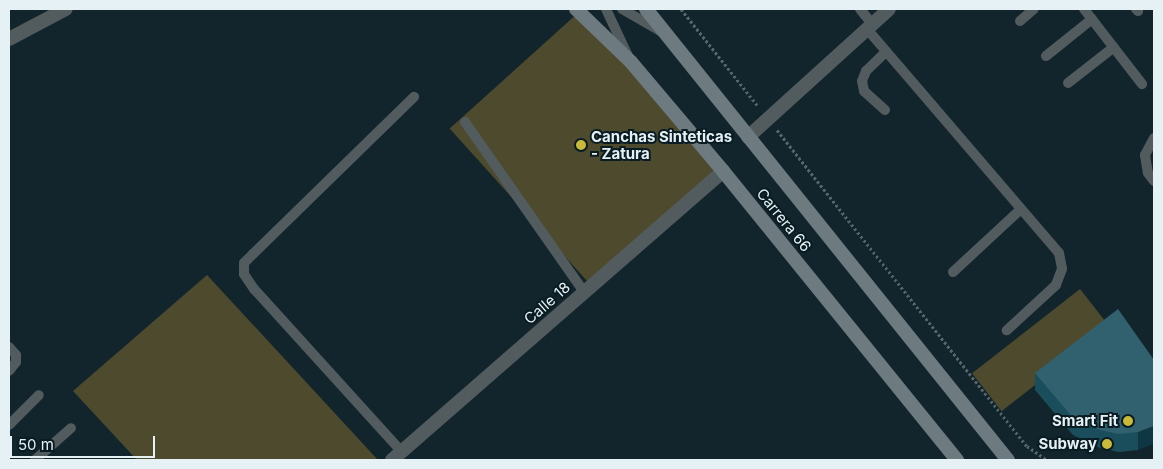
<!DOCTYPE html>
<style>
body{margin:0}
#map{position:relative;width:1163px;height:469px;overflow:hidden;background:#13252c;font-family:Inter,sans-serif}
div>[style]{position:absolute}
.green>*{inset:0;background:#4d4a2e;transform-origin:0 0}
.path>*{height:3px;margin-top:-1.5px;transform-origin:0;background:repeating-linear-gradient(90deg,#55656b 0 2.5px,transparent 0 5px)}
.service>*{height:10px;margin:-5px;padding:0 5px;transform-origin:5px;border-radius:5px;background:#525b5e}
.minor>*{height:14px;margin:-7px;padding:0 7px;transform-origin:7px;border-radius:7px;background:#525b5e}
.tertiary>*{height:14px;margin:-7px;padding:0 7px;transform-origin:7px;border-radius:7px;background:#525b5e}
.secondary>*{height:14px;margin:-7px;padding:0 7px;transform-origin:7px;border-radius:7px;background:#6d7b80}
.wall>*{inset:0;background:#1b4e5d}
.shaded-wall>*{inset:0;background:#0f3643}
.building>*{inset:0;background:#31606e}
.dots>*{width:14px;height:14px;translate:-50% -50%;box-sizing:border-box;border:2px solid #091c22;border-radius:50%}
span{translate:-50% -50%;white-space:nowrap;text-align:center;line-height:1.15;-webkit-text-stroke:4px #091c22;paint-order:stroke}
.poi-label{font-size:15px;color:#e6f1f6;font-weight:700}
.left{translate:0 -50%;text-align:left}
.right{translate:-100% -50%;text-align:right}
.street-label{font-size:15px;color:#e6f1f6}
.frame{position:absolute;inset:0;border:10px solid #e6f1f6;pointer-events:none}
.scale{position:absolute;left:10px;top:436px;width:145px;height:22px;box-sizing:border-box;border:2px solid #e6f1f6;border-top:0;padding-left:6px;font-size:15px;line-height:18px;white-space:nowrap;color:#e6f1f6;-webkit-text-stroke:4px #091c22;paint-order:stroke}
</style>
<div id="map">
<div class="green">
<div style="left:579px;top:12px;width:215px;height:174px;rotate:48deg"></div>
<div style="clip-path:polygon(207px 275px,378px 460px,137px 460px,73px 391px)"></div>
<div style="left:1080px;top:289px;width:48px;height:137px;rotate:52deg"></div>
</div>
<div class="path">
<div style="left:681px;top:9px;width:124px;rotate:51.6deg"></div>
<div style="left:777px;top:130px;width:403px;rotate:51.7deg"></div>
<div style="left:1027px;top:446px;width:24px;rotate:35deg"></div>
</div>
<div class="service">
<div style="left:606px;top:9px;width:52px;rotate:64.9deg"></div>
<div style="left:622px;top:9px;width:46px;rotate:29.9deg"></div>
<div style="left:860px;top:9px;width:19px;rotate:51deg"></div>
<div style="left:1084px;top:9px;width:95px;rotate:52.3deg"></div>
<div style="left:1136px;top:9px;width:3px;rotate:45deg"></div>
<div style="left:1020px;top:21px;width:18px;rotate:-41deg"></div>
<div style="left:867px;top:29px;width:295px;rotate:49.4deg"></div>
<div style="left:1059px;top:253px;width:16px;rotate:79deg"></div>
<div style="left:1062px;top:269px;width:17px;rotate:111deg"></div>
<div style="left:1056px;top:285px;width:67px;rotate:137.4deg"></div>
<div style="left:1046px;top:56px;width:59px;rotate:-38.8deg"></div>
<div style="left:1068px;top:83px;width:58px;rotate:-38deg"></div>
<div style="left:885px;top:110px;width:28px;rotate:-138deg"></div>
<div style="left:864px;top:91px;width:10px;rotate:-101deg"></div>
<div style="left:862px;top:81px;width:11px;rotate:-68deg"></div>
<div style="left:866px;top:71px;width:28px;rotate:-44deg"></div>
<div style="left:465px;top:122px;width:208px;rotate:55deg"></div>
<div style="left:1154px;top:138px;width:19px;rotate:118deg"></div>
<div style="left:1145px;top:155px;width:18px;rotate:81deg"></div>
<div style="left:1148px;top:173px;width:10px;rotate:53deg"></div>
<div style="left:953px;top:272px;width:91px;rotate:-42.8deg"></div>
<div style="left:9px;top:347px;width:11px;rotate:49deg"></div>
<div style="left:16px;top:355px;width:7px;rotate:90deg"></div>
<div style="left:16px;top:362px;width:11px;rotate:128deg"></div>
<div style="left:9px;top:425px;width:42px;rotate:-45deg"></div>
<div style="left:402px;top:452px;width:220px;rotate:-132.2deg"></div>
<div style="left:254px;top:289px;width:18px;rotate:-124deg"></div>
<div style="left:244px;top:274px;width:11px;rotate:-90deg"></div>
<div style="left:244px;top:263px;width:13px;rotate:-45deg"></div>
<div style="left:253px;top:254px;width:225px;rotate:-44.3deg"></div>
<div style="left:35px;top:460px;width:48px;rotate:-41.6deg"></div>
</div>
<div class="minor">
<div style="left:748px;top:137px;width:190px;rotate:-42.2deg"></div>
<div style="left:392px;top:460px;width:439px;rotate:-41.1deg"></div>
</div>
<div class="tertiary">
<div style="left:9px;top:39px;width:64px;rotate:-27.8deg"></div>
</div>
<div class="secondary">
<div style="left:576px;top:9px;width:76px;rotate:43.9deg"></div>
<div style="left:631px;top:62px;width:143px;rotate:49.8deg"></div>
<div style="left:723px;top:171px;width:372px;rotate:51deg"></div>
<div style="left:646px;top:9px;width:578px;rotate:51.25deg"></div>
</div>
<div class="wall">
<div style="clip-path:polygon(1154px 360px,1138px 450px,1119px 452px,1100px 448px,1073px 435px,1035px 390px,1035px 373px)"></div>
</div>
<div class="shaded-wall">
<div style="clip-path:polygon(1154px 426px,1154px 444px,1138px 450px,1138px 432px)"></div>
</div>
<div class="building">
<div style="clip-path:polygon(1118px 309px,1154px 360px,1154px 426px,1138px 432px,1119px 434px,1100px 430px,1073px 418px,1035px 373px)"></div>
</div>
<div class="dots">
<div style="left:581px;top:145px;background:#caba3a"></div>
<div style="left:1128px;top:421px;background:#caba3a"></div>
<div style="left:1107px;top:444px;background:#caba3a"></div>
</div>
<div class="poi-label">
<span class="left" style="left:591px;top:145px">Canchas Sinteticas<br>- Zatura</span>
<span class="right" style="left:1118px;top:421px">Smart Fit</span>
<span class="right" style="left:1097px;top:444px">Subway</span>
</div>
<div class="street-label">
<span style="left:784px;top:220px;rotate:51deg">Carrera 66</span>
<span style="left:547px;top:303px;rotate:-41deg">Calle 18</span>
</div>
<div class="frame"></div>
<div class="scale">50 m</div>
</div>
